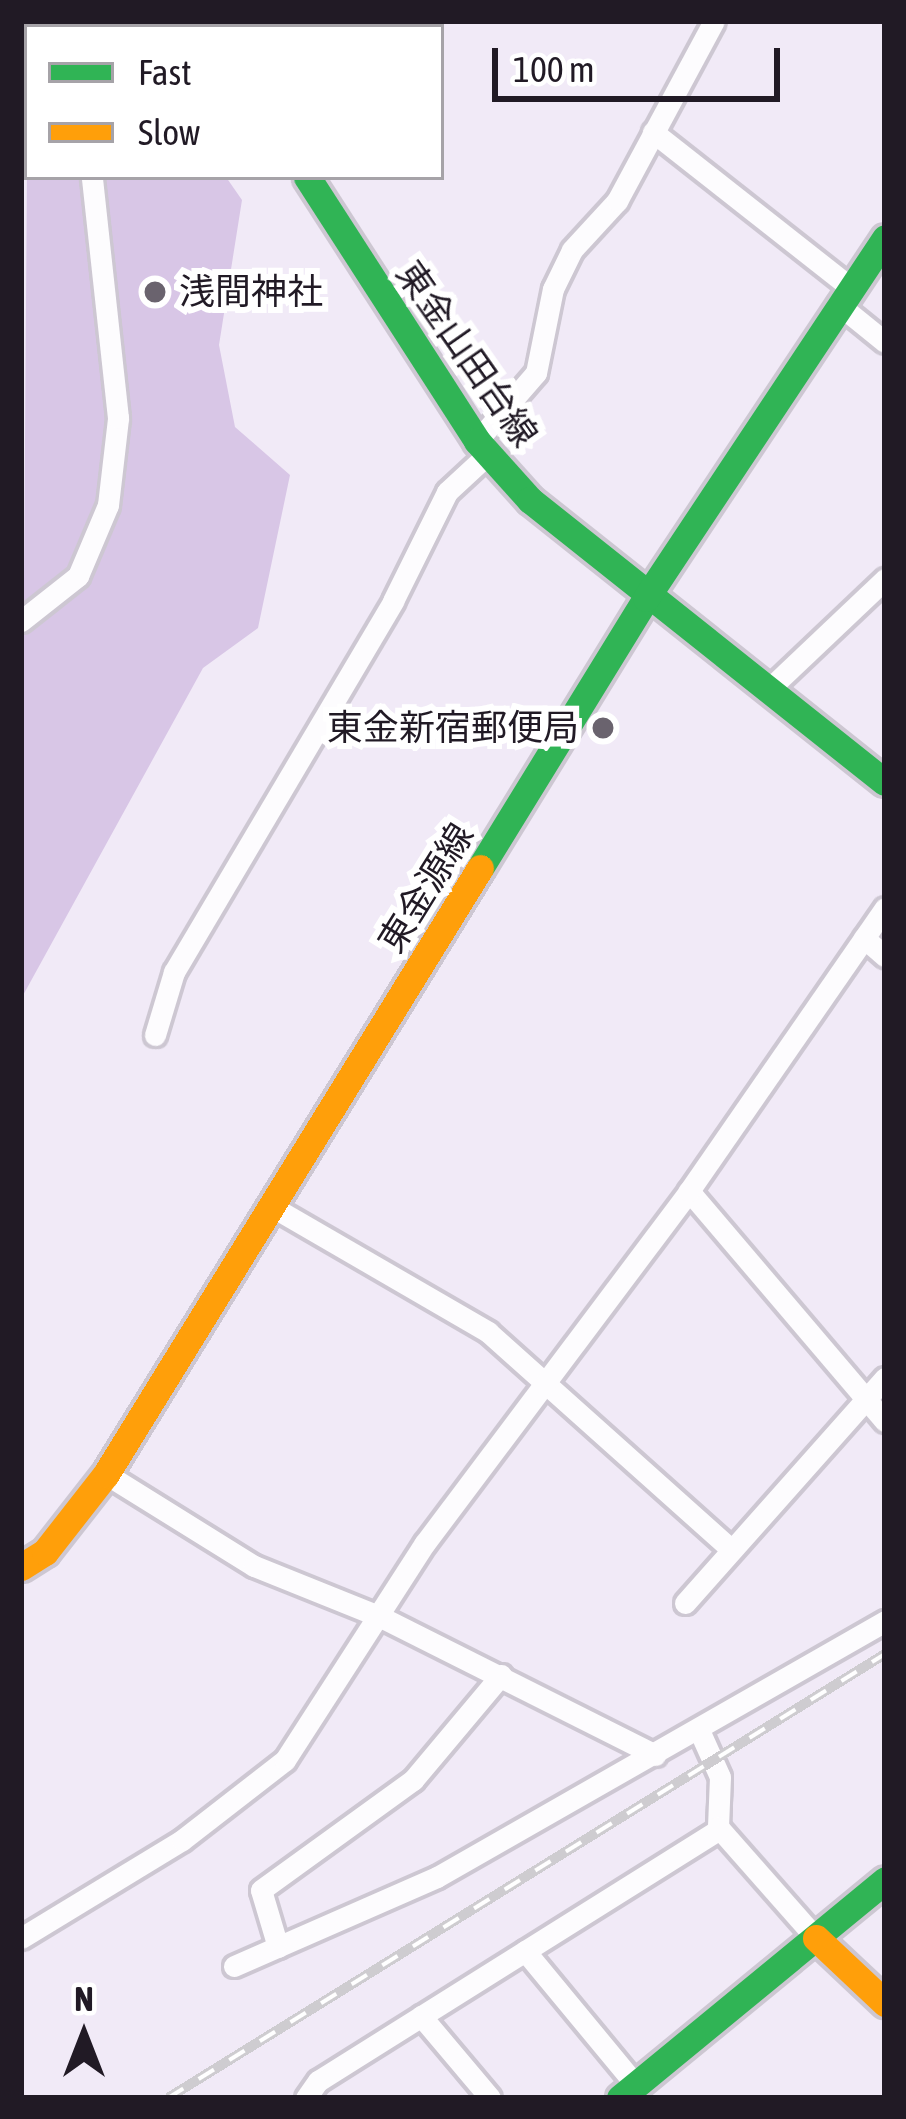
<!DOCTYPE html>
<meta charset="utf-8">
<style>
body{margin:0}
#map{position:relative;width:906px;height:2119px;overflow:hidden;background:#f1eaf7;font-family:"Asap Condensed","Noto Sans JP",sans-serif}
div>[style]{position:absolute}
.forest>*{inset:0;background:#d8c6e6}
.water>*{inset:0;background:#bda8cd}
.roads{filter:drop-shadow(3px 0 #cdc7d2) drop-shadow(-3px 0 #cdc7d2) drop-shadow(0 3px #cdc7d2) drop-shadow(0 -3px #cdc7d2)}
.street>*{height:21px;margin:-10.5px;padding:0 10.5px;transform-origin:10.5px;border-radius:10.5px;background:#fdfcfe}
.fast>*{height:27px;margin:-13.5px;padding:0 13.5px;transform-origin:13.5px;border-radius:13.5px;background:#30b455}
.slow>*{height:27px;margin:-13.5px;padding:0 13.5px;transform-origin:13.5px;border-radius:13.5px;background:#ff9f0a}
.rail>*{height:10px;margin-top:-5px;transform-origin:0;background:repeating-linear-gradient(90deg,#fff 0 18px,#ceccd0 0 36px);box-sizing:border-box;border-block:3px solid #ceccd0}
.dots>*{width:33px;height:33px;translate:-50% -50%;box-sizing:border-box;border:6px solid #fff;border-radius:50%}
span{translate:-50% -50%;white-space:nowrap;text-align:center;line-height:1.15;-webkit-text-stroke:12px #fff;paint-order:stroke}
.poi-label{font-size:36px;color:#211a25}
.left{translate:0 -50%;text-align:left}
.right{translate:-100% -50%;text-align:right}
.street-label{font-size:36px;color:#211a25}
.frame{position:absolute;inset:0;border:24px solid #211a25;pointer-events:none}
.legend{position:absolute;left:24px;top:24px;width:420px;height:156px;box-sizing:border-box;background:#fff;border:3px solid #a6a3a8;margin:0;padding:15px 21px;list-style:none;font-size:36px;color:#211a25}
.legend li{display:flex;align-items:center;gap:24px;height:60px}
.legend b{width:60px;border:3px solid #a6a3a8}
.north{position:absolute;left:24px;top:1975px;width:120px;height:120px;-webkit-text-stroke:9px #fff;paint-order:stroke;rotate:0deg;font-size:33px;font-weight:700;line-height:48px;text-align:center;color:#211a25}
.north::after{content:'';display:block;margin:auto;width:42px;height:54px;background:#211a25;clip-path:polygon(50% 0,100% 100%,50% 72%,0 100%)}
.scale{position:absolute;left:492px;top:48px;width:288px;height:54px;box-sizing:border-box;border:6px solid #211a25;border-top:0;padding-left:15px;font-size:36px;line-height:42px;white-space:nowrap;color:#211a25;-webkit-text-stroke:9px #fff;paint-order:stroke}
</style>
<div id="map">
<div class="forest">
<div style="clip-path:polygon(27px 165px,27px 177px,226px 177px,242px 200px,219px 345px,235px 427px,290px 475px,258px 628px,203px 668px,21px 999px)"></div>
</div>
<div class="water">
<div style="clip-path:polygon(21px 21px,49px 27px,27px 27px,21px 158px)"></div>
</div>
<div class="roads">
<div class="street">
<div style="left:55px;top:21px;width:8px;rotate:45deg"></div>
<div style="left:653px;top:132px;width:251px;rotate:38.2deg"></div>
<div style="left:838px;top:304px;width:60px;rotate:39deg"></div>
<div style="left:477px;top:441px;width:90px;rotate:-49.1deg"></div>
<div style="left:536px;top:373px;width:86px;rotate:-78.6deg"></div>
<div style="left:553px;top:289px;width:43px;rotate:-64deg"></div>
<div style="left:572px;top:250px;width:67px;rotate:-47.4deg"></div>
<div style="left:617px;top:201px;width:204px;rotate:-61.7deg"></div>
<div style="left:21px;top:621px;width:73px;rotate:-38.3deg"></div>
<div style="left:78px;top:576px;width:77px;rotate:-67.1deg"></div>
<div style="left:108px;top:505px;width:88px;rotate:-83.4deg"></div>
<div style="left:118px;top:418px;width:242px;rotate:-96.2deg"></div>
<div style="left:767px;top:691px;width:163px;rotate:-43.5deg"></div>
<div style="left:864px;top:938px;width:28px;rotate:41deg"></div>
<div style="left:155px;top:1035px;width:66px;rotate:-73.2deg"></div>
<div style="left:174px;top:972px;width:431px;rotate:-59.4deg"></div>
<div style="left:393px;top:601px;width:122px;rotate:-63.6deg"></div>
<div style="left:447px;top:492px;width:56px;rotate:-42.8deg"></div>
<div style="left:689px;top:1191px;width:302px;rotate:49.6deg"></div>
<div style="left:271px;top:1206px;width:251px;rotate:30.1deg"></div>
<div style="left:488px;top:1332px;width:326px;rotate:41.8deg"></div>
<div style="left:106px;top:1474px;width:174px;rotate:31.9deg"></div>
<div style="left:254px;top:1566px;width:137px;rotate:21.9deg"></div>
<div style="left:381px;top:1617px;width:307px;rotate:26.7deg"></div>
<div style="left:685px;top:1603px;width:301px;rotate:-48.4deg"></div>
<div style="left:699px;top:1730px;width:51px;rotate:65.9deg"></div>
<div style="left:720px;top:1777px;width:50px;rotate:92.3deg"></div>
<div style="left:718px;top:1827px;width:148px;rotate:48.6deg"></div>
<div style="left:21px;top:1938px;width:188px;rotate:-31.3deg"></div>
<div style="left:182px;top:1840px;width:130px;rotate:-37.8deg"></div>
<div style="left:285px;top:1760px;width:258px;rotate:-57.2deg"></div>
<div style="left:425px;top:1543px;width:440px;rotate:-53.1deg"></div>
<div style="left:689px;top:1191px;width:344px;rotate:-55.3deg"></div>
<div style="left:278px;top:1947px;width:59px;rotate:-106.6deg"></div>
<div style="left:261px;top:1890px;width:188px;rotate:-35.9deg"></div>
<div style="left:413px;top:1780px;width:137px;rotate:-50deg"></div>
<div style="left:525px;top:1951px;width:174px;rotate:50.4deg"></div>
<div style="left:234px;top:1966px;width:222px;rotate:-23.7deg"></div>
<div style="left:437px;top:1877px;width:516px;rotate:-29.74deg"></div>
<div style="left:421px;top:2016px;width:107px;rotate:49.9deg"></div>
<div style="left:306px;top:2098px;width:21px;rotate:-55deg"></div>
<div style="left:318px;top:2081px;width:474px;rotate:-32.1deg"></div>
</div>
<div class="fast">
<div style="left:145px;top:21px;width:9px;rotate:41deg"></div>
<div style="left:307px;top:177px;width:314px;rotate:57.2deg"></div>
<div style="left:477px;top:441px;width:79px;rotate:48.1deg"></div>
<div style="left:530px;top:500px;width:453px;rotate:38.5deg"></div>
<div style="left:480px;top:868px;width:317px;rotate:-58.4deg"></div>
<div style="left:646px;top:598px;width:432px;rotate:-56.4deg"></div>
<div style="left:620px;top:2098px;width:343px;rotate:-39.4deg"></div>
</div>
<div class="slow">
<div style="left:21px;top:1567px;width:28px;rotate:-32deg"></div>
<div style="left:45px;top:1552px;width:99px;rotate:-52deg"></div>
<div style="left:106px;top:1474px;width:712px;rotate:-58.32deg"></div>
<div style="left:816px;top:1938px;width:95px;rotate:43.3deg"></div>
</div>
</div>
<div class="rail">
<div style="left:168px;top:2098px;width:843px;rotate:-31.77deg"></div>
</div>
<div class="dots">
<div style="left:155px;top:292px;background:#6a636e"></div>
<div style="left:603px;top:728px;background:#6a636e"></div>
</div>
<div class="poi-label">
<span class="left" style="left:179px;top:292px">浅間神社</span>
<span class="right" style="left:579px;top:728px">東金新宿郵便局</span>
</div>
<div class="street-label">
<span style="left:467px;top:354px;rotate:55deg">東金山田台線</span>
<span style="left:426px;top:888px;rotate:-58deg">東金源線</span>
</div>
<div class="frame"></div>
<ul class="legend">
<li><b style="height:15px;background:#30b455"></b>Fast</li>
<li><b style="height:15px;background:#ff9f0a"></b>Slow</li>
</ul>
<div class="north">N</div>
<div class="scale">100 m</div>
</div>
